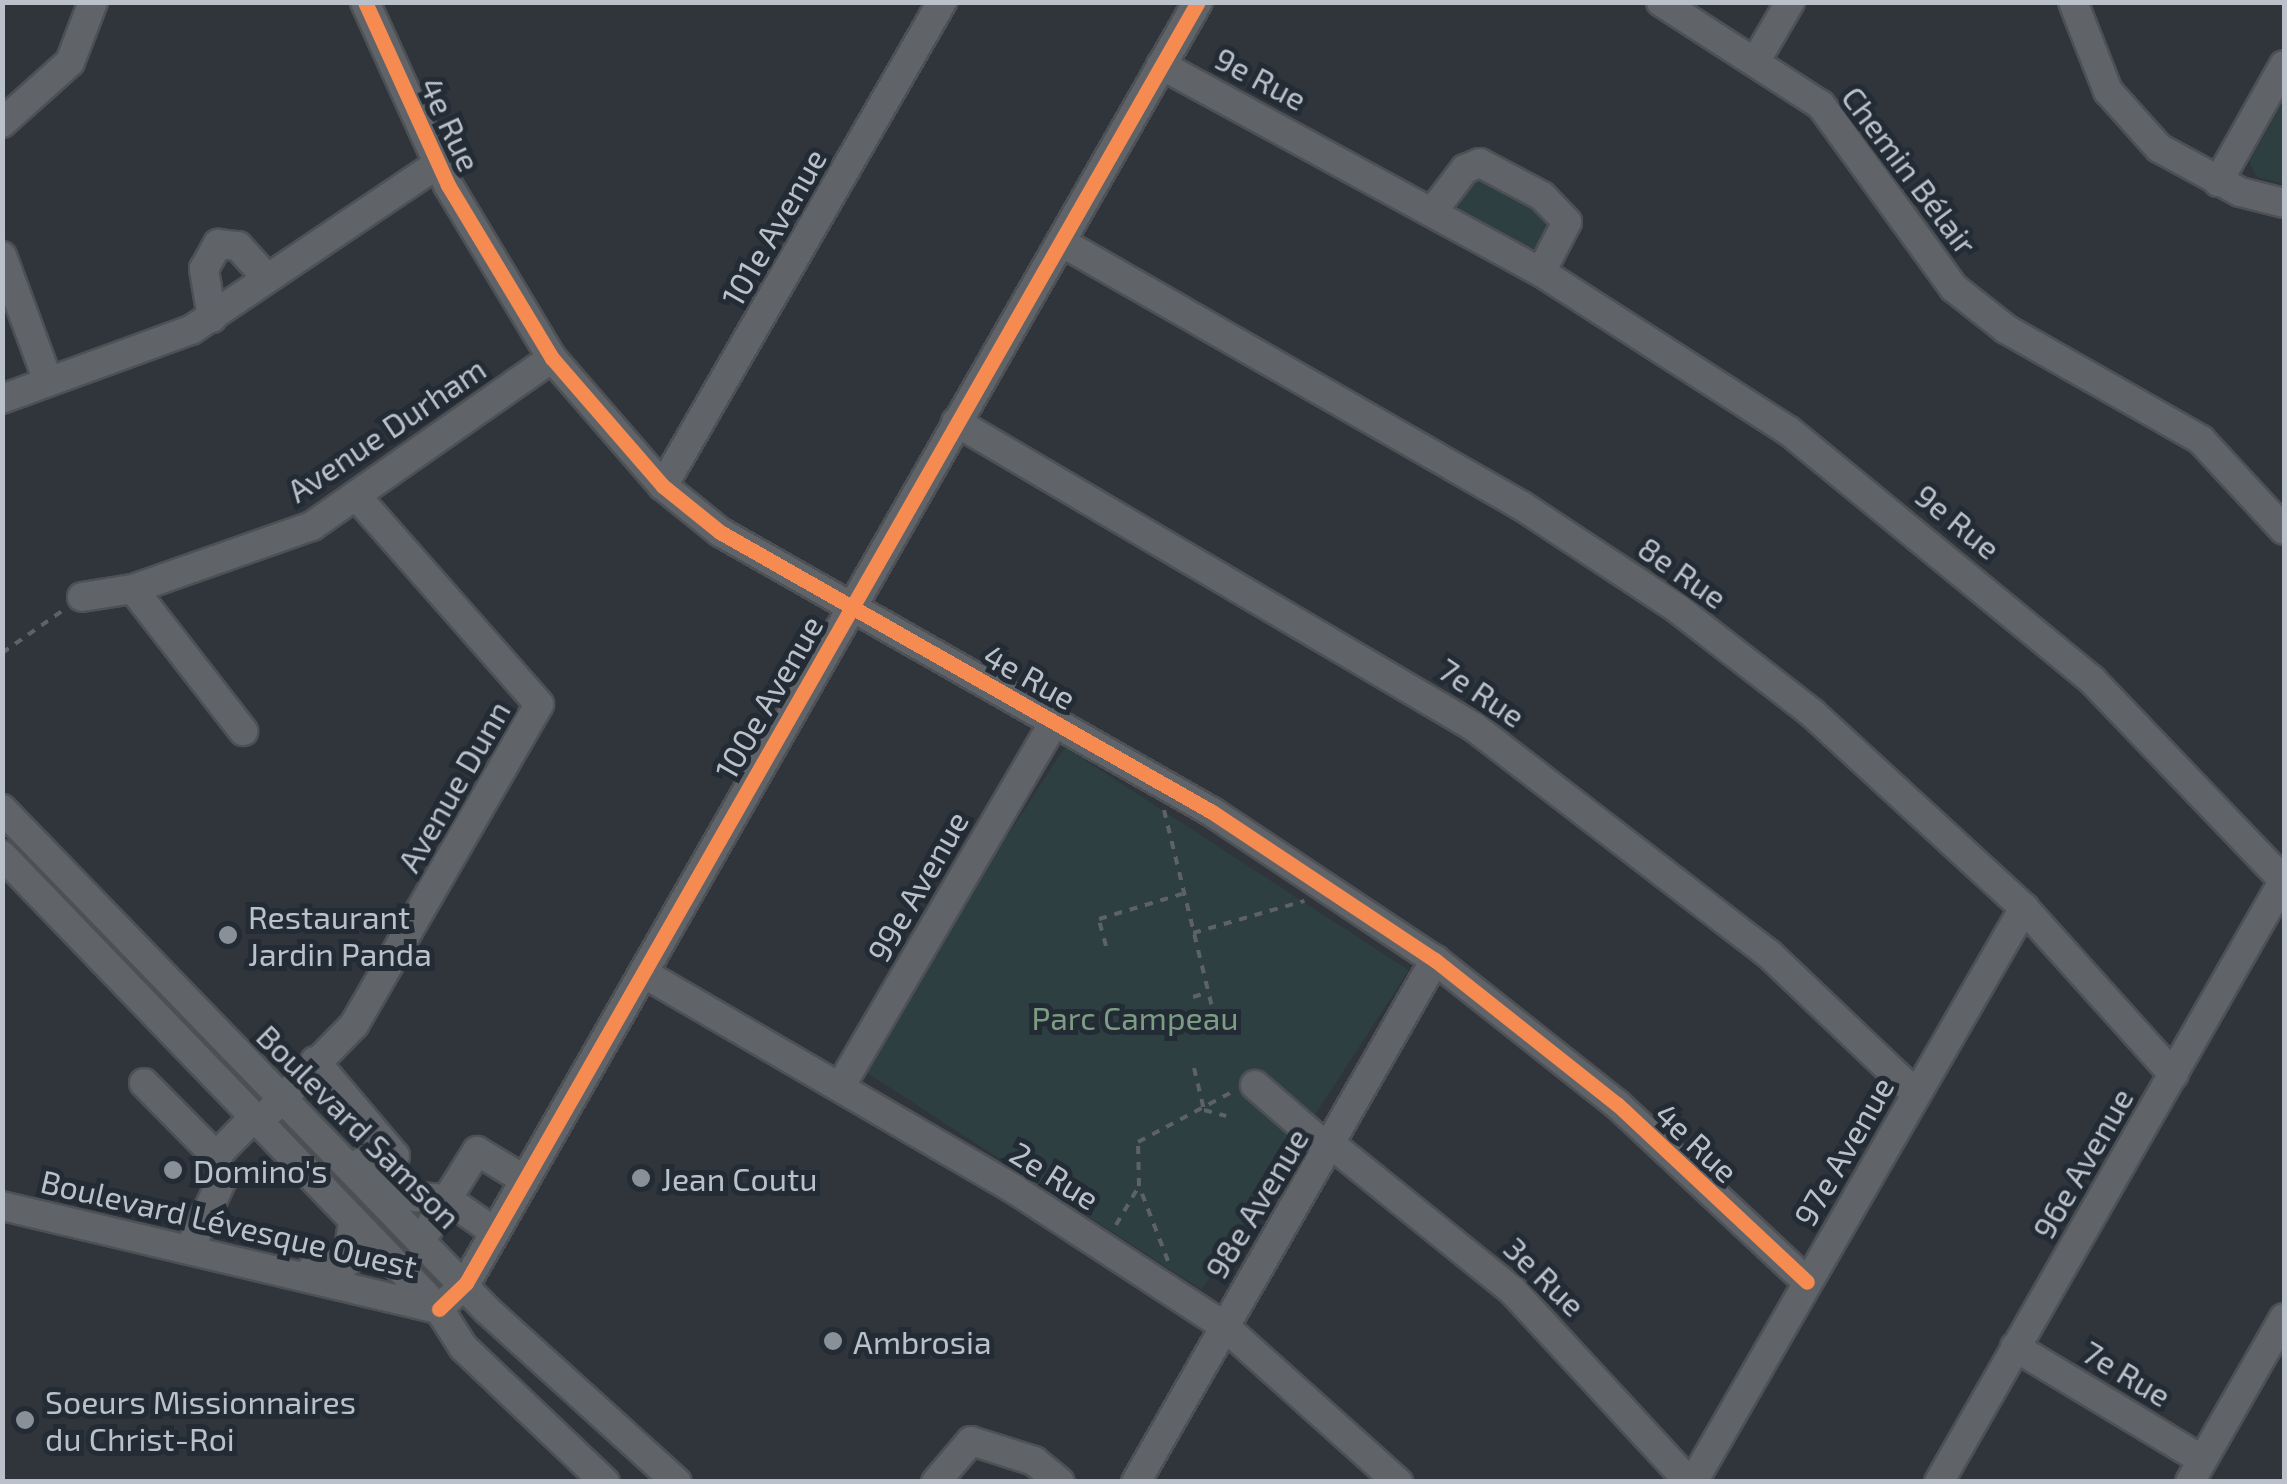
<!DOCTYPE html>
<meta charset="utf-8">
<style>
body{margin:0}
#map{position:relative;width:2287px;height:1484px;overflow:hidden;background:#2f353b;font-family:"Exo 2",sans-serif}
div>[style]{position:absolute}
.green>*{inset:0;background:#2d3f41;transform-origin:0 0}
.path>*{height:4px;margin-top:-2px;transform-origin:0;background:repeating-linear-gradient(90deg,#5d6266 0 8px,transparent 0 16px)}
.roads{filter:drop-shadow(2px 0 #4d5155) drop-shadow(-2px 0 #4d5155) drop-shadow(0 2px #4d5155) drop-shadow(0 -2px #4d5155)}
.minor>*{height:28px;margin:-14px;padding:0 14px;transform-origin:14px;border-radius:14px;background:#606368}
.cycleway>*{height:15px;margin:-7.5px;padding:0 7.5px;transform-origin:7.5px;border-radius:7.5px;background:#f68b52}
.dots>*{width:28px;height:28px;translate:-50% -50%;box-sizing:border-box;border:5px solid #232b35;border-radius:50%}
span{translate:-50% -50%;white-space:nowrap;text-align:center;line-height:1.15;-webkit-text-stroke:10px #232b35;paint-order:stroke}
.street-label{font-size:32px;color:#bbc1ca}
.poi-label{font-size:32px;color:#bbc1ca}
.left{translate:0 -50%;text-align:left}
.park-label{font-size:32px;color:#7c9d83}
.frame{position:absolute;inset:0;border:5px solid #bbc1ca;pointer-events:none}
</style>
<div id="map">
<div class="green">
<div style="clip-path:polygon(2284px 100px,2284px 184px,2257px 177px,2249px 162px)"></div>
<div style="clip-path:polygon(1473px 175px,1548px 212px,1552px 224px,1538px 247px,1527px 250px,1457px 210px)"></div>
<div style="left:1065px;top:747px;width:410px;height:381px;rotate:33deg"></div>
</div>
<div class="path">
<div style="left:2px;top:653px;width:73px;rotate:-35deg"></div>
<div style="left:1164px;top:810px;width:215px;rotate:76.3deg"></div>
<div style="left:1193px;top:933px;width:116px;rotate:-16.1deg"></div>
<div style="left:1106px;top:946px;width:28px;rotate:-105deg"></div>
<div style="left:1099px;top:919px;width:87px;rotate:-16.8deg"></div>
<div style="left:1193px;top:997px;width:16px;rotate:-18deg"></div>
<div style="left:1194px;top:1068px;width:43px;rotate:76.6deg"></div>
<div style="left:1204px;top:1110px;width:23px;rotate:15deg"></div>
<div style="left:1116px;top:1225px;width:45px;rotate:-59.5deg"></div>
<div style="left:1168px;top:1261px;width:80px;rotate:-111.1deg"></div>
<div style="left:1139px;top:1186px;width:44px;rotate:-91.3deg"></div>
<div style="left:1138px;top:1142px;width:109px;rotate:-28deg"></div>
</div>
<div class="roads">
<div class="minor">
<div style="left:365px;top:2px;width:201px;rotate:65.6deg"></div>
<div style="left:448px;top:185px;width:202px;rotate:59deg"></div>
<div style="left:552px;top:358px;width:169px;rotate:49.1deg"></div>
<div style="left:663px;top:486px;width:73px;rotate:38.9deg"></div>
<div style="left:720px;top:532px;width:566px;rotate:29.64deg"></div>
<div style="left:1212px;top:812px;width:268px;rotate:33.6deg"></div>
<div style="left:1435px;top:960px;width:232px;rotate:38.4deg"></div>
<div style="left:1617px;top:1104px;width:260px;rotate:43.1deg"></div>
<div style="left:1661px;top:2px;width:190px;rotate:32.8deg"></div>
<div style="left:1821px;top:105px;width:226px;rotate:54deg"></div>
<div style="left:1954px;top:288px;width:66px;rotate:38.3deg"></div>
<div style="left:2006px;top:329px;width:224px;rotate:29.6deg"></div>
<div style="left:2201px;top:440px;width:122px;rotate:47.3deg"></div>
<div style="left:2073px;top:2px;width:96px;rotate:68.5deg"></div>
<div style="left:2108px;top:91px;width:76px;rotate:48.2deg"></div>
<div style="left:2159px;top:148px;width:92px;rotate:28.5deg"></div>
<div style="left:2240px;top:192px;width:45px;rotate:14deg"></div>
<div style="left:1758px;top:57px;width:64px;rotate:-59.8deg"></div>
<div style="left:1161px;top:65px;width:433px;rotate:28.6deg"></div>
<div style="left:1541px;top:272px;width:295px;rotate:32.7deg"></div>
<div style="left:1789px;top:431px;width:392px;rotate:39.4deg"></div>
<div style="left:2092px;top:680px;width:278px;rotate:46.3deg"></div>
<div style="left:2px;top:123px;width:91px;rotate:-41.9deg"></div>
<div style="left:70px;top:62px;width:64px;rotate:-69deg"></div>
<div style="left:2218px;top:182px;width:134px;rotate:-60.6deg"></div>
<div style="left:1433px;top:211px;width:53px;rotate:-52.7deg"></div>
<div style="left:1465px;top:169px;width:16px;rotate:-22deg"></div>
<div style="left:1480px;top:163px;width:70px;rotate:28deg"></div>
<div style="left:1542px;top:196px;width:36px;rotate:46deg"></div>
<div style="left:1567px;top:222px;width:56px;rotate:117.5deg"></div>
<div style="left:1063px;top:243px;width:529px;rotate:29.81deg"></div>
<div style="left:1522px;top:506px;width:187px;rotate:33.4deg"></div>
<div style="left:1678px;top:609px;width:170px;rotate:37.8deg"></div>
<div style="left:1812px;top:713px;width:288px;rotate:42.6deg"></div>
<div style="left:2024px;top:908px;width:224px;rotate:48.1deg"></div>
<div style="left:2px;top:256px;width:133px;rotate:69.8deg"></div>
<div style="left:212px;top:318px;width:50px;rotate:-99.3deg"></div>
<div style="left:204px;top:269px;width:29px;rotate:-61deg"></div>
<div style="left:218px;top:244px;width:20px;rotate:6deg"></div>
<div style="left:238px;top:246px;width:42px;rotate:47.9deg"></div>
<div style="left:2px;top:399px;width:201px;rotate:-20.1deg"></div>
<div style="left:191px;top:330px;width:298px;rotate:-33.9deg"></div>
<div style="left:956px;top:422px;width:601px;rotate:30.49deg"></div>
<div style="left:1474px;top:727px;width:372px;rotate:37.6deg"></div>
<div style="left:1769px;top:954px;width:203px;rotate:43.6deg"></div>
<div style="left:663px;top:486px;width:559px;rotate:-60.04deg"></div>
<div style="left:133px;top:589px;width:180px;rotate:52.2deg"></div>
<div style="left:82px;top:597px;width:52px;rotate:-8.9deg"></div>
<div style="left:133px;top:589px;width:190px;rotate:-19.4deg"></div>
<div style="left:312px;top:526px;width:293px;rotate:-35deg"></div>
<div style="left:2px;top:809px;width:697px;rotate:45.93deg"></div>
<div style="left:487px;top:1310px;width:256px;rotate:42.2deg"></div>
<div style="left:2px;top:855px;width:630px;rotate:46.09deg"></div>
<div style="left:439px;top:1309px;width:45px;rotate:57.7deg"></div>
<div style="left:463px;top:1347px;width:196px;rotate:43.6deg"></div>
<div style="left:643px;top:973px;width:429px;rotate:30.2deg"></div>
<div style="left:1014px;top:1189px;width:251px;rotate:33.1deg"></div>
<div style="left:1224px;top:1326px;width:234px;rotate:41.9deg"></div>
<div style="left:315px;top:1061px;width:124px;rotate:49.9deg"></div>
<div style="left:395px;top:1156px;width:14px;rotate:135deg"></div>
<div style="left:144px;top:1083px;width:103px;rotate:45.4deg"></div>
<div style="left:216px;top:1156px;width:54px;rotate:-45.7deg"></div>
<div style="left:1255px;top:1085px;width:98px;rotate:40.9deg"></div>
<div style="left:840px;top:1087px;width:425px;rotate:-59.6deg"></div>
<div style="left:271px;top:1110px;width:119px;rotate:-45.7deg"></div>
<div style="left:354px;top:1025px;width:370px;rotate:-60deg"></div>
<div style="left:539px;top:704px;width:276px;rotate:-131.3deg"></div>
<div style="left:1332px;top:1145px;width:231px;rotate:38.9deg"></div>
<div style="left:1512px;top:1290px;width:261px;rotate:47.3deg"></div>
<div style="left:352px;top:1170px;width:14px;rotate:-39deg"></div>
<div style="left:363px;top:1161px;width:23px;rotate:13deg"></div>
<div style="left:385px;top:1166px;width:42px;rotate:46.9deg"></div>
<div style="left:414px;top:1197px;width:33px;rotate:3deg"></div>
<div style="left:447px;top:1199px;width:58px;rotate:34.5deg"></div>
<div style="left:2px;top:1206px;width:444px;rotate:13.3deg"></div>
<div style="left:422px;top:1239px;width:104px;rotate:-58deg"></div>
<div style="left:477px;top:1151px;width:56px;rotate:31.1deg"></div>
<div style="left:191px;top:1246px;width:73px;rotate:-64.8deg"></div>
<div style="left:222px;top:1180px;width:25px;rotate:-104deg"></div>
<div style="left:312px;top:1269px;width:36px;rotate:-11deg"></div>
<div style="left:347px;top:1262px;width:40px;rotate:-81.5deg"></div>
<div style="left:439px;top:1309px;width:37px;rotate:-44deg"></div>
<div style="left:466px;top:1283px;width:1475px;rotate:-60.26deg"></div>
<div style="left:2015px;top:1347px;width:218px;rotate:31.1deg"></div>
<div style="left:936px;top:1482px;width:54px;rotate:-49.5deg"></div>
<div style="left:971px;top:1441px;width:66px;rotate:17.6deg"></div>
<div style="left:1034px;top:1461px;width:33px;rotate:39deg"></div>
<div style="left:1136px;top:1482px;width:602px;rotate:-60.2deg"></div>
<div style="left:1693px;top:1482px;width:663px;rotate:-60.03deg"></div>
<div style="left:1939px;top:1482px;width:694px;rotate:-60.18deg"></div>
<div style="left:2190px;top:1482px;width:189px;rotate:-60.2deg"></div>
</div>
</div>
<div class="cycleway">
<div style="left:365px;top:2px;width:201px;rotate:65.6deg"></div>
<div style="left:448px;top:185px;width:202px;rotate:59deg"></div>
<div style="left:552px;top:358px;width:169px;rotate:49.1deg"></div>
<div style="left:663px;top:486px;width:73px;rotate:38.9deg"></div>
<div style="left:720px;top:532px;width:566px;rotate:29.64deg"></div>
<div style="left:1212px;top:812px;width:268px;rotate:33.6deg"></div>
<div style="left:1435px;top:960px;width:232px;rotate:38.4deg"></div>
<div style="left:1617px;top:1104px;width:260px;rotate:43.1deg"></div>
<div style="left:439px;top:1309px;width:37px;rotate:-44deg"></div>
<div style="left:466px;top:1283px;width:1475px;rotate:-60.26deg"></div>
</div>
<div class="dots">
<div style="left:228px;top:935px;background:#8a9098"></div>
<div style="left:173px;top:1170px;background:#8a9098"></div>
<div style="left:641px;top:1178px;background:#8a9098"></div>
<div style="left:833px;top:1341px;background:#8a9098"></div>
<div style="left:25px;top:1420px;background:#8a9098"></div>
</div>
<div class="street-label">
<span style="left:1261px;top:78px;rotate:28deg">9e Rue</span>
<span style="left:451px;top:124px;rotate:65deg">4e Rue</span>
<span style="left:1910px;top:170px;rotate:53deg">Chemin Bélair</span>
<span style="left:773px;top:227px;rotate:-60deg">101e Avenue</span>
<span style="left:386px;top:429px;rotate:-34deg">Avenue Durham</span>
<span style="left:1958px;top:521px;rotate:39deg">9e Rue</span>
<span style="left:1683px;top:572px;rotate:35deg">8e Rue</span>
<span style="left:1030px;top:676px;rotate:29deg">4e Rue</span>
<span style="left:1482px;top:692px;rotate:34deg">7e Rue</span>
<span style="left:768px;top:697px;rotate:-60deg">100e Avenue</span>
<span style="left:453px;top:786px;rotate:-60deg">Avenue Dunn</span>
<span style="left:917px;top:886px;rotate:-60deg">99e Avenue</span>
<span style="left:359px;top:1126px;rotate:45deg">Boulevard Samson</span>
<span style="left:1697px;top:1142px;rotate:43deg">4e Rue</span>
<span style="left:1843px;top:1151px;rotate:-60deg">97e Avenue</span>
<span style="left:2082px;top:1163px;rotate:-60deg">96e Avenue</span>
<span style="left:1055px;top:1175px;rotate:32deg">2e Rue</span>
<span style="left:1256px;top:1203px;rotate:-59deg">98e Avenue</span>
<span style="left:229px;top:1223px;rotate:13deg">Boulevard Lévesque Ouest</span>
<span style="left:1545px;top:1276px;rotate:44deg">3e Rue</span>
<span style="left:2127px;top:1373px;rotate:31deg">7e Rue</span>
</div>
<div class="poi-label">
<span class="left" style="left:248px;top:935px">Restaurant<br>Jardin Panda</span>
<span class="left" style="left:193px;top:1170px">Domino's</span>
<span class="left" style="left:661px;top:1178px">Jean Coutu</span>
<span class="left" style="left:853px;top:1341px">Ambrosia</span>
<span class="left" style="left:45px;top:1420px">Soeurs Missionnaires<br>du Christ-Roi</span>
</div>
<div class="park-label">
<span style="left:1135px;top:1017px">Parc Campeau</span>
</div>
<div class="frame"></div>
</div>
